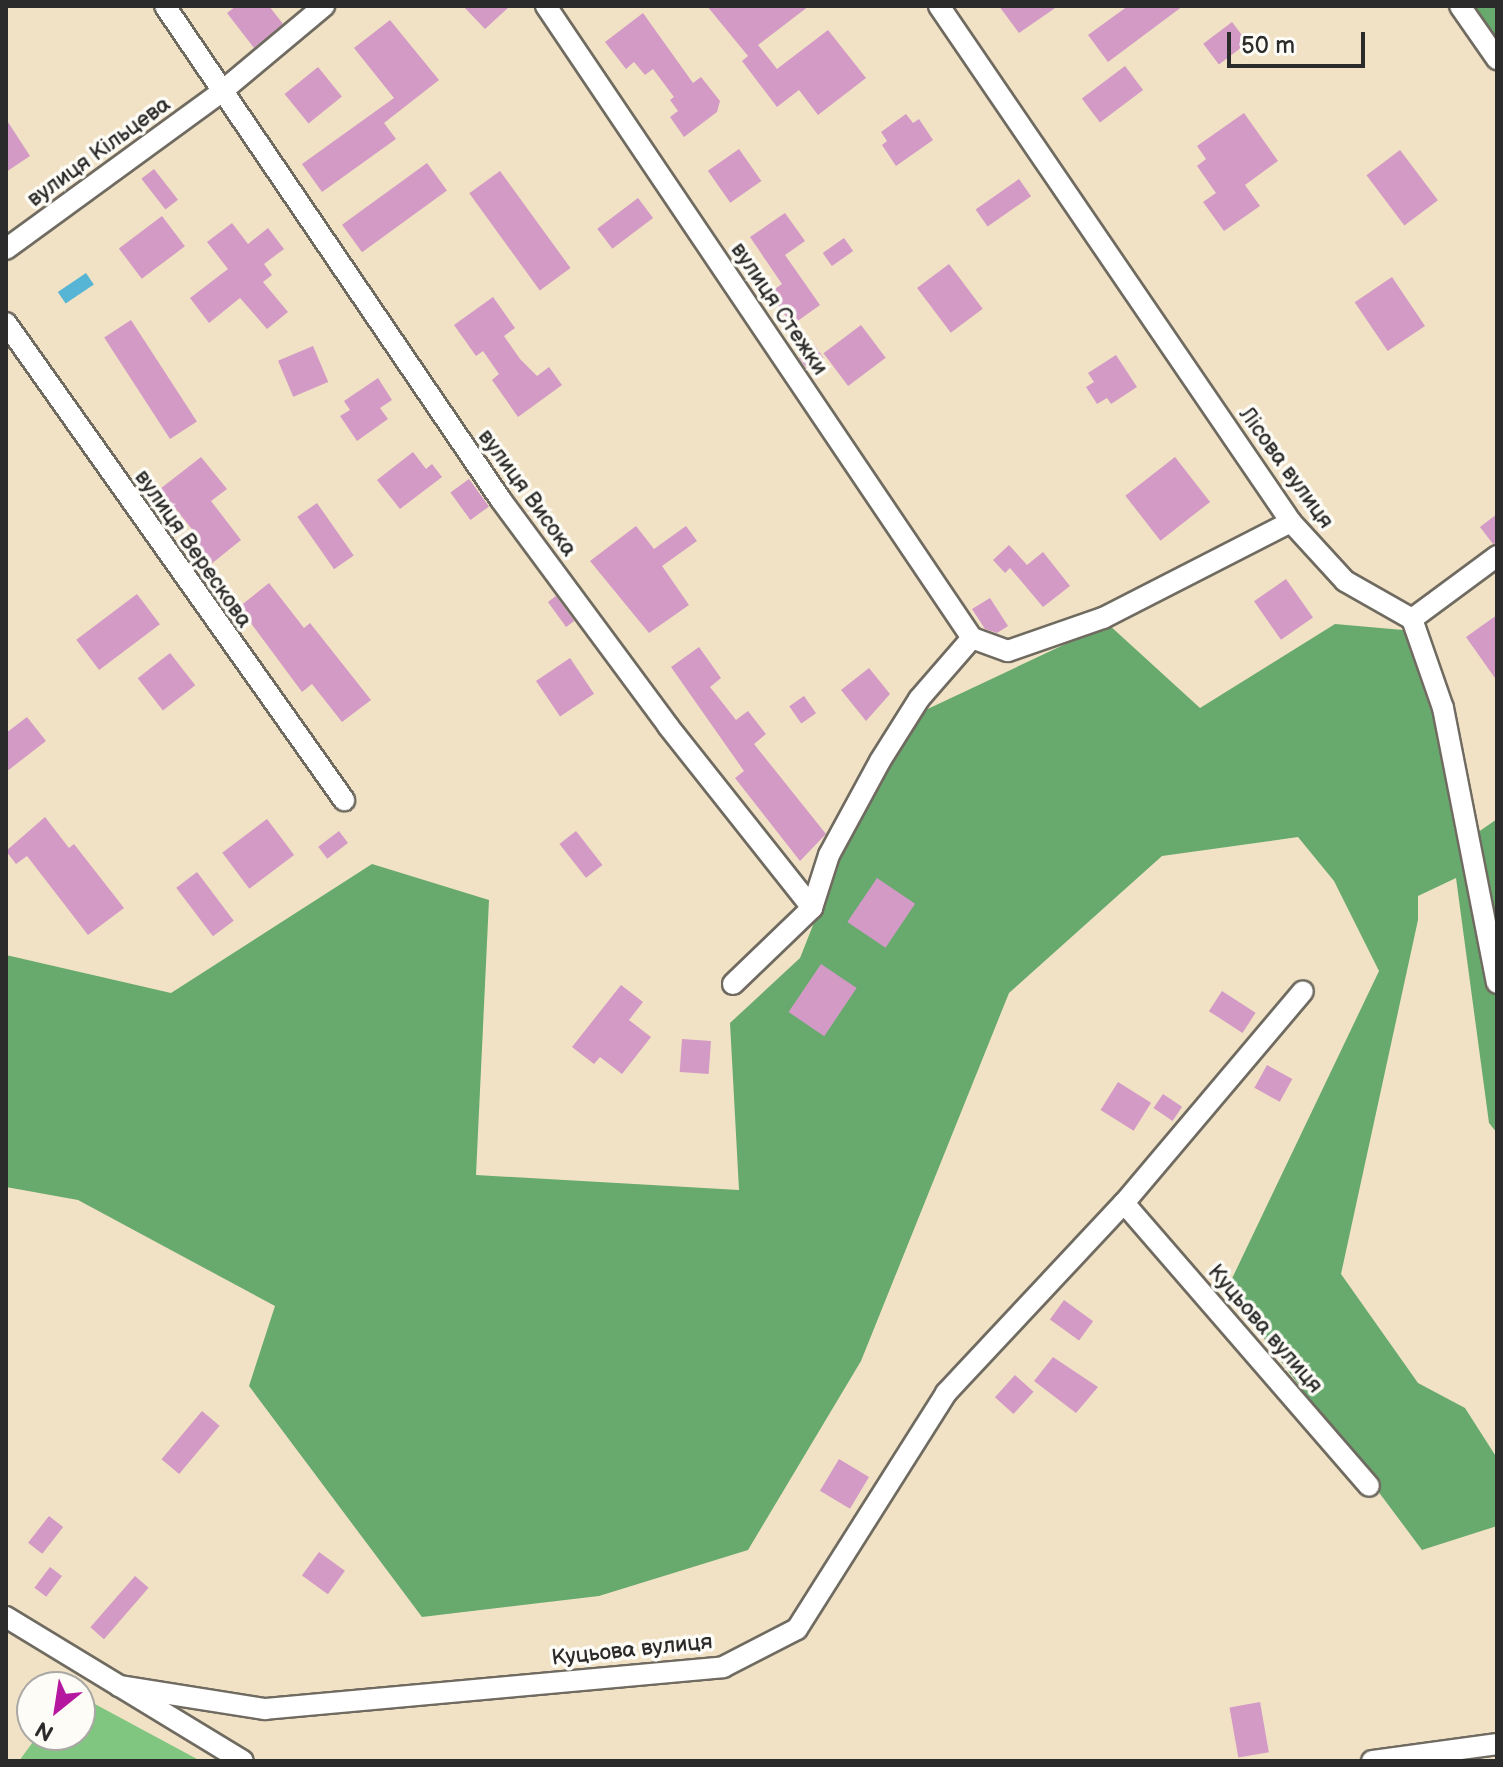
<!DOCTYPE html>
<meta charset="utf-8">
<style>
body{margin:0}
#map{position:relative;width:1503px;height:1767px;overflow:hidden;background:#f1e2c6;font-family:"Balsamiq Sans",sans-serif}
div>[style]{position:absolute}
.green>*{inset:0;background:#80c580}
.forest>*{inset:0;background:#68aa6e}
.water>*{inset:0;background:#56b5d5;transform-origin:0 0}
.building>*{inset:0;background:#d29ac4;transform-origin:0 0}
.roads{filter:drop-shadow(2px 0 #706b61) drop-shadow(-2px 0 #706b61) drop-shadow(0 2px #706b61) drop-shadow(0 -2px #706b61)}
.minor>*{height:20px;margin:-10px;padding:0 10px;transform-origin:10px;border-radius:10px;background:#fff}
span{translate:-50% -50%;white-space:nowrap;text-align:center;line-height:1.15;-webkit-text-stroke:7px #fdfcf7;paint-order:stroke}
.street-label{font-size:22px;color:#2b2b2b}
.frame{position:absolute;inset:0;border:8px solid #2b2b2b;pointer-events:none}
.north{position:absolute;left:16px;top:1671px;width:80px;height:80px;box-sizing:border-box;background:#fdfcf7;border:2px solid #a9a8a5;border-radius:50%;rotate:210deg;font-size:22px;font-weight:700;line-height:32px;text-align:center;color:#2b2b2b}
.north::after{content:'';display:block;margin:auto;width:28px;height:36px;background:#b5179e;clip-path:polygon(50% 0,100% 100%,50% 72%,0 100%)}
.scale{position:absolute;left:1227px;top:32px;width:138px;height:36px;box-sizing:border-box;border:4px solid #2b2b2b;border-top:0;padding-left:10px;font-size:24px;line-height:28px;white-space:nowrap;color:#2b2b2b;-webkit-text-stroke:6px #fdfcf7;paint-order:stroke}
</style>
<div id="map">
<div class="green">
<div style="clip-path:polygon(80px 1696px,197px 1759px,201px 1761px,19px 1761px,38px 1735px,80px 1735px)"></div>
</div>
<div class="forest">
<div style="clip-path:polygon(1474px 6px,1497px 6px,1497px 40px,1473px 6px)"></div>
<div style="clip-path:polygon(1108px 624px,1200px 708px,1335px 624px,1403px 630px,1474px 835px,1497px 819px,1497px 1133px,1489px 1123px,1456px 878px,1418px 896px,1418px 920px,1341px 1274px,1418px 1383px,1465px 1408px,1497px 1458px,1497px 1526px,1422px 1550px,1227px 1289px,1379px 971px,1334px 881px,1298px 837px,1162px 856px,1009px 993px,861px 1361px,748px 1550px,599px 1596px,422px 1617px,249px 1386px,275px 1306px,78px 1200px,6px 1187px,6px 955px,171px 993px,372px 864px,489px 900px,476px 1175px,739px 1190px,730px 1023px,800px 958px,857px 814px,917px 714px)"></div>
</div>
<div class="water">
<div style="left:86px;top:273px;width:14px;height:34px;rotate:56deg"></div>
</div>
<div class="building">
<div style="clip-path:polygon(236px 6px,269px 6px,283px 24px,254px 48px,227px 13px)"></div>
<div style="clip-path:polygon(463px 6px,510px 6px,485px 29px)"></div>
<div style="clip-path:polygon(707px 6px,809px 6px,758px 45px,777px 69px,828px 30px,866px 78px,818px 115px,799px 90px,777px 107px,742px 61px,748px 56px)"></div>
<div style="clip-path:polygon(999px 6px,1058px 6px,1019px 33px)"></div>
<div style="clip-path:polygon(1128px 6px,1183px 6px,1108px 62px,1088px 35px)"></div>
<div style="clip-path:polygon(643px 13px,693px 83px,701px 77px,720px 101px,717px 112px,684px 137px,670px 117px,678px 111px,670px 100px,674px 97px,653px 69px,645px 75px,634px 62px,626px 69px,605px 42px)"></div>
<div style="clip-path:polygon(390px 20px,439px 80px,384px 123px,396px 139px,322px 192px,302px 164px,394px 98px,354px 48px)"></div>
<div style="left:1232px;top:22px;width:26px;height:36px;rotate:53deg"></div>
<div style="left:1125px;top:66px;width:30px;height:54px;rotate:53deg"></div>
<div style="left:318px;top:67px;width:38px;height:43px;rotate:51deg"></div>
<div style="clip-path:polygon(1244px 113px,1278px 161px,1245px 185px,1260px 206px,1224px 231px,1203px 202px,1216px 193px,1197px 166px,1206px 159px,1197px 146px)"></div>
<div style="clip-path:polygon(906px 114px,913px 123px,919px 119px,933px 140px,896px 166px,882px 145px,887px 141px,881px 132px)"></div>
<div style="clip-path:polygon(6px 119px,30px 156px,6px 172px)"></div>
<div style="left:739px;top:149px;width:39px;height:38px;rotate:55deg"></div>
<div style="left:1400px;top:150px;width:63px;height:42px;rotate:53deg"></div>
<div style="left:427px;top:163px;width:34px;height:105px;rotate:54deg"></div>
<div style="left:154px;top:169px;width:39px;height:16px;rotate:52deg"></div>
<div style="left:500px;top:171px;width:120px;height:38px;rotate:54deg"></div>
<div style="left:1019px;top:179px;width:21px;height:53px;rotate:55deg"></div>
<div style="left:638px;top:198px;width:25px;height:51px;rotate:53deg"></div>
<div style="clip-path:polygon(785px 213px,805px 241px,785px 255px,820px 305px,792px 325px,769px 293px,782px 284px,750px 237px)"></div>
<div style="left:162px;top:216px;width:38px;height:54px;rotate:53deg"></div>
<div style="clip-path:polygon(232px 223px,248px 244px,268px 228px,284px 249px,264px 264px,272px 275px,263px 282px,288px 312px,267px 329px,240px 298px,209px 323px,190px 298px,228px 269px,207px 242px)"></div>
<div style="left:844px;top:238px;width:16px;height:26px;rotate:55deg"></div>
<div style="left:949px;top:264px;width:56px;height:40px;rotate:53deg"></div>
<div style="left:1392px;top:277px;width:59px;height:45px;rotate:56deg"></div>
<div style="clip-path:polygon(493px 297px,515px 328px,504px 336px,520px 359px,537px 376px,549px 367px,562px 385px,518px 417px,492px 380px,499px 374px,483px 351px,476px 356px,454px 325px)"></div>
<div style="left:131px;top:320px;width:121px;height:32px;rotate:57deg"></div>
<div style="left:861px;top:325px;width:41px;height:47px;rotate:53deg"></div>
<div style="left:313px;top:346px;width:39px;height:38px;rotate:67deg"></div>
<div style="left:815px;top:346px;width:14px;height:20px;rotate:54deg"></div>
<div style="clip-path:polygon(1116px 355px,1137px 387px,1111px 404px,1107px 398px,1097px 404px,1086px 387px,1094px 382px,1088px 373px)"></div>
<div style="clip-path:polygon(378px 378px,392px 400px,380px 408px,388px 419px,357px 441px,340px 416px,350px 410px,344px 401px)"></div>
<div style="clip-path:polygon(413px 452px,426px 469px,432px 464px,442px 477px,400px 509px,377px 480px)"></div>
<div style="clip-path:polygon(201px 457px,227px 489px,211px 501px,241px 540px,210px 565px,189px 538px,195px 533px,160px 489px)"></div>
<div style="left:1175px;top:457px;width:57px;height:63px;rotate:52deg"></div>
<div style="left:469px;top:479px;width:34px;height:23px;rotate:54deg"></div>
<div style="left:317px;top:503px;width:64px;height:24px;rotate:55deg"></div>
<div style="clip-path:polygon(1497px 514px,1497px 543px,1493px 544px,1480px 527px)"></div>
<div style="clip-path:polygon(636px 526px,654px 549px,686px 526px,697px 541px,662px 566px,689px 605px,649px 633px,590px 561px)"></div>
<div style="clip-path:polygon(1009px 545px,1027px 565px,1043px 552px,1070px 586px,1043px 607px,1010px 568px,1005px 573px,993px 560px)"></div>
<div style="left:1286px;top:579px;width:47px;height:39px;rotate:55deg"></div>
<div style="clip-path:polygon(269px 583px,304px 628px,310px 623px,371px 700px,342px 722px,312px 684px,302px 692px,239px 607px)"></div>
<div style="left:137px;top:594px;width:38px;height:76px;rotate:53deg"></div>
<div style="left:556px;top:596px;width:31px;height:10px;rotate:54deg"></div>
<div style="clip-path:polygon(990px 598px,1008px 626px,997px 633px,985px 629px,972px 609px)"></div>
<div style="clip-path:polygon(1497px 615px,1497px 681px,1466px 637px)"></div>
<div style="clip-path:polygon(699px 647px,721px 678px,710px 687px,736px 720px,748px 711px,766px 734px,754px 744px,826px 834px,800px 861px,735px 778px,744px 771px,671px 667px)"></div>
<div style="left:170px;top:653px;width:41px;height:41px;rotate:52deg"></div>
<div style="left:570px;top:658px;width:43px;height:41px;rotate:56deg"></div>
<div style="clip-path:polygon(869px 668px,890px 694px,866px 721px,841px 690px)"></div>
<div style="left:804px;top:696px;width:21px;height:18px;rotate:55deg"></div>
<div style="clip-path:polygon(27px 717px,46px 741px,6px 772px,6px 733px)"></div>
<div style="clip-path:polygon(45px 817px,69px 848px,74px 844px,124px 908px,88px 935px,27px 856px,16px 864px,6px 851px)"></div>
<div style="left:267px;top:819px;width:45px;height:56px;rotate:53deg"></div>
<div style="left:339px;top:831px;width:15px;height:26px;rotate:53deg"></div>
<div style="left:576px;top:831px;width:43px;height:21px;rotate:52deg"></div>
<div style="left:197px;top:872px;width:61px;height:26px;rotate:53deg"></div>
<div style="left:877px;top:878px;width:46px;height:53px;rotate:34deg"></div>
<div style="left:821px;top:964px;width:43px;height:58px;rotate:34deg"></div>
<div style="clip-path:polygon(621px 985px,643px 1002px,629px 1020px,651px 1037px,622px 1074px,600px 1057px,594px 1064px,572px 1047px)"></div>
<div style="left:1222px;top:991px;width:40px;height:24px;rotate:33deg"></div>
<div style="left:682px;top:1039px;width:29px;height:33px;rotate:4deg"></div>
<div style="left:1267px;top:1065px;width:29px;height:26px;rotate:29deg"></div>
<div style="left:1118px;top:1082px;width:39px;height:33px;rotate:32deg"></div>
<div style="left:1163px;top:1094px;width:23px;height:17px;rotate:34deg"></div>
<div style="left:1064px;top:1300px;width:36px;height:24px;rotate:36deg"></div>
<div style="clip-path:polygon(1053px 1357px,1098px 1387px,1076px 1413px,1034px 1381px)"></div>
<div style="left:1015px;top:1375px;width:25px;height:30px;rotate:42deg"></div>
<div style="left:202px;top:1411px;width:23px;height:63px;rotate:40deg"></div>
<div style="left:839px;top:1459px;width:35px;height:37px;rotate:31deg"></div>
<div style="left:49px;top:1516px;width:18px;height:34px;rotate:38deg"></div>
<div style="left:319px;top:1552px;width:32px;height:29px;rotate:36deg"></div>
<div style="left:50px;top:1567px;width:15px;height:26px;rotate:37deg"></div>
<div style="left:135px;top:1576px;width:18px;height:68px;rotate:41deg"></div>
<div style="left:1260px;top:1702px;width:51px;height:31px;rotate:80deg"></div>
</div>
<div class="roads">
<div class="minor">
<div style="left:165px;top:6px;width:597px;rotate:55.78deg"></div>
<div style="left:501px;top:500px;width:281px;rotate:53.5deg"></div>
<div style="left:668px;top:726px;width:232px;rotate:51.6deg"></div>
<div style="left:546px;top:6px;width:762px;rotate:56.02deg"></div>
<div style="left:939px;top:6px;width:625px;rotate:55.7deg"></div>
<div style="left:1291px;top:522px;width:80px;rotate:47.5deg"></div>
<div style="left:1345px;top:581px;width:77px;rotate:29.6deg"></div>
<div style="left:1412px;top:619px;width:94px;rotate:70.8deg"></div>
<div style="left:1443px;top:708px;width:280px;rotate:78.9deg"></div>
<div style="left:1460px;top:6px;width:65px;rotate:55.1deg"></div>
<div style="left:6px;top:249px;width:265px;rotate:-36.1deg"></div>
<div style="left:220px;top:93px;width:136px;rotate:-39.9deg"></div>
<div style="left:6px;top:323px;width:585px;rotate:54.68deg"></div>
<div style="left:1412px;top:619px;width:106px;rotate:-36.5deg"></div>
<div style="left:733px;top:984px;width:110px;rotate:-43.9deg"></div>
<div style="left:812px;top:908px;width:56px;rotate:-72.2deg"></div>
<div style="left:829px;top:855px;width:107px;rotate:-61.5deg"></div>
<div style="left:880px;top:761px;width:73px;rotate:-57.8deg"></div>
<div style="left:919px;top:699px;width:81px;rotate:-49deg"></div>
<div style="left:972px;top:638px;width:38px;rotate:20deg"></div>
<div style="left:1008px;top:651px;width:101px;rotate:-19.2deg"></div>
<div style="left:1103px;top:618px;width:211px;rotate:-27.1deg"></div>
<div style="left:1124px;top:1203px;width:374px;rotate:49.1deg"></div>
<div style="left:6px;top:1617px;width:277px;rotate:31.3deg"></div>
<div style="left:119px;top:1686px;width:148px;rotate:9deg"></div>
<div style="left:265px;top:1709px;width:460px;rotate:-5.2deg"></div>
<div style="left:723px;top:1667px;width:83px;rotate:-27.2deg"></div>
<div style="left:797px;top:1629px;width:279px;rotate:-57.7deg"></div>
<div style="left:946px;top:1393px;width:260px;rotate:-46.9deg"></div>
<div style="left:1124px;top:1203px;width:277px;rotate:-49.8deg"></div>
<div style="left:1372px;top:1761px;width:126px;rotate:-7.7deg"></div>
</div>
</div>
<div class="street-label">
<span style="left:99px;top:152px;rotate:-36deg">вулиця Кільцева</span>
<span style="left:779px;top:309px;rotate:56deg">вулиця Стежки</span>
<span style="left:1286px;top:468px;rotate:54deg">Лісова вулиця</span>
<span style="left:527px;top:493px;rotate:54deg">вулиця Висока</span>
<span style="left:193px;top:549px;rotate:55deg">вулиця Верескова</span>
<span style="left:1265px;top:1329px;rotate:49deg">Куцьова вулиця</span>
<span style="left:632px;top:1650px;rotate:-6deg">Куцьова вулиця</span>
</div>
<div class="frame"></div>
<div class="north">N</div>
<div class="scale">50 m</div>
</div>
